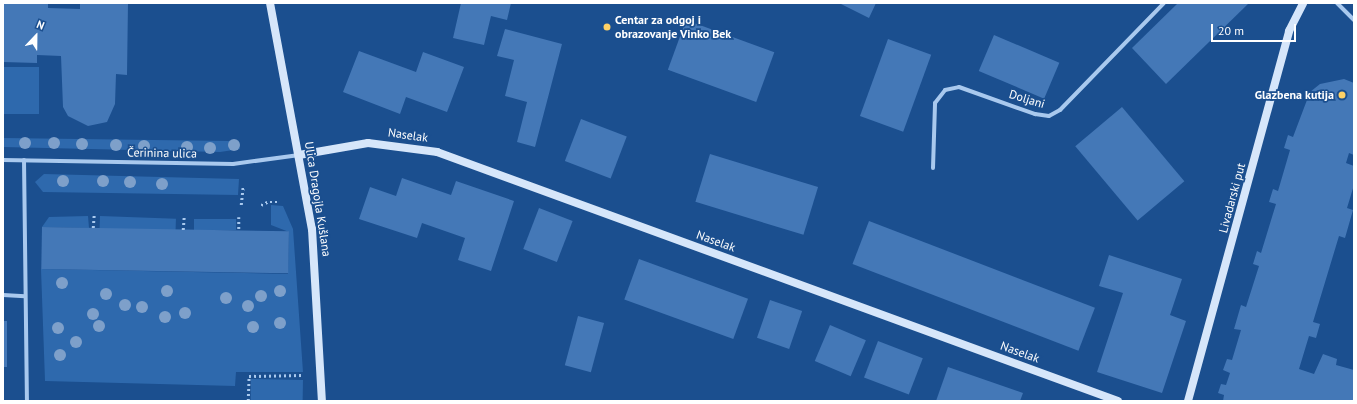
<!DOCTYPE html>
<meta charset="utf-8">
<style>
body{margin:0}
#map{position:relative;width:1357px;height:404px;overflow:hidden;background:#1b4f8f;font-family:"PT Sans",sans-serif}
div>[style]{position:absolute}
.green>*{inset:0;background:#2e69ad;transform-origin:0 0}
.building>*{inset:0;background:#4478b7;transform-origin:0 0}
.path>*{height:2.5px;margin-top:-1.25px;transform-origin:0;background:repeating-linear-gradient(90deg,#a9c9ee 0 2px,transparent 0 5px)}
.street>*{height:4px;margin:-2px;padding:0 2px;transform-origin:2px;border-radius:2px;background:#a9c9ee}
.secondary>*{height:8px;margin:-4px;padding:0 4px;transform-origin:4px;border-radius:4px;background:#d6e6fa}
.trees>*{width:12px;height:12px;margin:-6px;border-radius:50%;background:#7ea0ca}
.dots>*{width:11px;height:11px;translate:-50% -50%;box-sizing:border-box;border:2px solid #1b4f8f;border-radius:50%}
span{translate:-50% -50%;white-space:nowrap;text-align:center;line-height:1.15;-webkit-text-stroke:3.5px #1b4f8f;paint-order:stroke}
.poi-label{font-size:12px;color:#fff;font-weight:700}
.left{translate:0 -50%;text-align:left}
.right{translate:-100% -50%;text-align:right}
.street-label{font-size:12px;color:#fff}
.frame{position:absolute;inset:0;border:4px solid #fff;pointer-events:none}
.north{position:absolute;left:16px;top:16px;width:40px;height:40px;-webkit-text-stroke:3px #1b4f8f;paint-order:stroke;rotate:22deg;font-size:11px;font-weight:700;line-height:16px;text-align:center;color:#fff}
.north::after{content:'';display:block;margin:auto;width:14px;height:18px;background:#fff;clip-path:polygon(50% 0,100% 100%,50% 72%,0 100%)}
.scale{position:absolute;left:1211px;top:24px;width:85px;height:18px;box-sizing:border-box;border:2px solid #fff;border-top:0;padding-left:5px;font-size:12px;line-height:14px;white-space:nowrap;color:#fff;-webkit-text-stroke:3px #1b4f8f;paint-order:stroke}
</style>
<div id="map">
<div class="green">
<div style="left:3px;top:67px;width:36px;height:47px"></div>
<div style="clip-path:polygon(3px 138px,231px 141px,238px 142px,240px 149px,220px 152px,3px 147px)"></div>
<div style="clip-path:polygon(44px 174px,239px 179px,238px 195px,43px 192px,35px 182px)"></div>
<div style="clip-path:polygon(271px 205px,283px 206px,293px 229px,303px 372px,236px 372px,235px 386px,45px 381px,41px 269px,288px 274px,289px 232px,271px 225px)"></div>
<div style="clip-path:polygon(88px 216px,89px 228px,42px 227px,49px 217px)"></div>
<div style="left:100px;top:216px;width:76px;height:13px;rotate:2deg"></div>
<div style="left:194px;top:219px;width:42px;height:11px"></div>
<div style="left:251px;top:379px;width:52px;height:22px;rotate:1deg"></div>
</div>
<div class="building">
<div style="clip-path:polygon(3px 3px,48px 3px,48px 8px,80px 9px,80px 3px,128px 3px,127px 75px,116px 74px,115px 104px,107px 122px,88px 126px,68px 116px,63px 107px,61px 56px,37px 55px,37px 63px,3px 62px)"></div>
<div style="clip-path:polygon(461px 3px,511px 3px,507px 20px,491px 16px,484px 45px,453px 38px)"></div>
<div style="clip-path:polygon(839px 3px,876px 3px,869px 18px)"></div>
<div style="clip-path:polygon(1178px 3px,1249px 3px,1166px 84px,1132px 48px)"></div>
<div style="left:686px;top:20px;width:94px;height:53px;rotate:20deg"></div>
<div style="clip-path:polygon(505px 29px,562px 44px,535px 147px,517px 142px,527px 102px,505px 96px,514px 60px,497px 56px)"></div>
<div style="left:994px;top:35px;width:71px;height:39px;rotate:23deg"></div>
<div style="left:888px;top:39px;width:46px;height:82px;rotate:20deg"></div>
<div style="clip-path:polygon(359px 51px,416px 72px,423px 52px,464px 67px,447px 112px,406px 97px,400px 114px,343px 92px)"></div>
<div style="clip-path:polygon(1344px 79px,1354px 83px,1354px 155px,1349px 153px,1346px 163px,1354px 166px,1354px 185px,1347px 208px,1353px 210px,1345px 238px,1339px 236px,1313px 322px,1320px 324px,1316px 338px,1309px 336px,1299px 369px,1314px 374px,1323px 354px,1337px 359px,1336px 365px,1354px 370px,1354px 401px,1223px 401px,1224px 395px,1218px 393px,1221px 384px,1226px 385px,1230px 373px,1223px 370px,1227px 359px,1232px 360px,1241px 330px,1234px 329px,1241px 305px,1246px 307px,1259px 266px,1253px 264px,1257px 251px,1261px 253px,1276px 204px,1269px 202px,1273px 189px,1278px 191px,1290px 150px,1284px 148px,1288px 135px,1293px 137px,1310px 92px,1320px 84px)"></div>
<div style="left:1122px;top:107px;width:97px;height:61px;rotate:50deg"></div>
<div style="left:581px;top:119px;width:49px;height:45px;rotate:21deg"></div>
<div style="left:710px;top:154px;width:113px;height:50px;rotate:17deg"></div>
<div style="clip-path:polygon(402px 178px,451px 195px,456px 181px,514px 201px,491px 271px,458px 260px,465px 238px,422px 223px,417px 238px,359px 219px,370px 187px,396px 196px)"></div>
<div style="left:539px;top:208px;width:36px;height:44px;rotate:21deg"></div>
<div style="left:869px;top:221px;width:242px;height:46px;rotate:21deg"></div>
<div style="left:42px;top:227px;width:247px;height:42px;rotate:1deg"></div>
<div style="clip-path:polygon(1109px 255px,1182px 279px,1170px 315px,1186px 321px,1162px 393px,1097px 372px,1123px 293px,1099px 286px)"></div>
<div style="left:639px;top:259px;width:116px;height:43px;rotate:20deg"></div>
<div style="left:770px;top:300px;width:34px;height:40px;rotate:19deg"></div>
<div style="left:578px;top:316px;width:27px;height:51px;rotate:15deg"></div>
<div style="left:3px;top:321px;width:4px;height:46px"></div>
<div style="left:830px;top:325px;width:39px;height:39px;rotate:23deg"></div>
<div style="left:878px;top:341px;width:48px;height:39px;rotate:21deg"></div>
<div style="clip-path:polygon(948px 367px,1023px 393px,1020px 401px,936px 401px)"></div>
</div>
<div class="path">
<div style="left:270px;top:202px;width:9px"></div>
<div style="left:241px;top:205px;width:19px;rotate:-84deg"></div>
<div style="left:261px;top:205px;width:7px;rotate:-27deg"></div>
<div style="left:239px;top:217px;width:14px;rotate:90deg"></div>
<div style="left:93px;top:228px;width:13px;rotate:-86deg"></div>
<div style="left:183px;top:230px;width:14px;rotate:-86deg"></div>
<div style="left:248px;top:401px;width:25px;rotate:-88deg"></div>
<div style="left:249px;top:376px;width:53px;rotate:-1.1deg"></div>
</div>
<div class="street">
<div style="left:1337px;top:3px;width:24px;rotate:45deg"></div>
<div style="left:3px;top:160px;width:230px;rotate:1deg"></div>
<div style="left:233px;top:164px;width:67px;rotate:-7.8deg"></div>
<div style="left:24px;top:160px;width:241px;rotate:89.3deg"></div>
<div style="left:933px;top:168px;width:65px;rotate:-88.2deg"></div>
<div style="left:935px;top:103px;width:16px;rotate:-52deg"></div>
<div style="left:945px;top:90px;width:14px;rotate:-12deg"></div>
<div style="left:959px;top:87px;width:81px;rotate:19.6deg"></div>
<div style="left:1035px;top:114px;width:14px;rotate:8deg"></div>
<div style="left:1049px;top:116px;width:13px;rotate:-29deg"></div>
<div style="left:1060px;top:110px;width:149px;rotate:-45.8deg"></div>
<div style="left:3px;top:295px;width:22px;rotate:3deg"></div>
</div>
<div class="secondary">
<div style="left:270px;top:3px;width:230px;rotate:79.5deg"></div>
<div style="left:312px;top:229px;width:172px;rotate:86.7deg"></div>
<div style="left:299px;top:155px;width:70px;rotate:-9.9deg"></div>
<div style="left:368px;top:143px;width:70px;rotate:7.4deg"></div>
<div style="left:437px;top:152px;width:725px;rotate:20.08deg"></div>
<div style="left:1188px;top:401px;width:384px;rotate:-74.7deg"></div>
<div style="left:1289px;top:31px;width:31px;rotate:-63deg"></div>
</div>
<div class="trees">
<div style="left:25px;top:143px"></div>
<div style="left:54px;top:143px"></div>
<div style="left:82px;top:144px"></div>
<div style="left:116px;top:145px"></div>
<div style="left:234px;top:145px"></div>
<div style="left:144px;top:146px"></div>
<div style="left:187px;top:147px"></div>
<div style="left:210px;top:148px"></div>
<div style="left:63px;top:181px"></div>
<div style="left:103px;top:181px"></div>
<div style="left:130px;top:182px"></div>
<div style="left:162px;top:184px"></div>
<div style="left:62px;top:283px"></div>
<div style="left:167px;top:291px"></div>
<div style="left:280px;top:291px"></div>
<div style="left:106px;top:294px"></div>
<div style="left:261px;top:296px"></div>
<div style="left:226px;top:298px"></div>
<div style="left:125px;top:305px"></div>
<div style="left:248px;top:306px"></div>
<div style="left:142px;top:307px"></div>
<div style="left:185px;top:313px"></div>
<div style="left:93px;top:314px"></div>
<div style="left:165px;top:317px"></div>
<div style="left:280px;top:323px"></div>
<div style="left:99px;top:326px"></div>
<div style="left:253px;top:327px"></div>
<div style="left:58px;top:328px"></div>
<div style="left:76px;top:342px"></div>
<div style="left:60px;top:355px"></div>
</div>
<div class="dots">
<div style="left:607px;top:27px;background:#ffd166"></div>
<div style="left:1342px;top:95px;background:#ffd166"></div>
</div>
<div class="poi-label">
<span class="left" style="left:615px;top:27px">Centar za odgoj i<br>obrazovanje Vinko Bek</span>
<span class="right" style="left:1334px;top:95px">Glazbena kutija</span>
</div>
<div class="street-label">
<span style="left:1027px;top:99px;rotate:17deg">Doljani</span>
<span style="left:408px;top:135px;rotate:8deg">Naselak</span>
<span style="left:162px;top:153px;rotate:1deg">Čerinina ulica</span>
<span style="left:1232px;top:198px;rotate:-75deg">Livadarski put</span>
<span style="left:318px;top:199px;rotate:81deg">Ulica Dragojla Kušlana</span>
<span style="left:716px;top:241px;rotate:20deg">Naselak</span>
<span style="left:1020px;top:352px;rotate:20deg">Naselak</span>
</div>
<div class="frame"></div>
<div class="north">N</div>
<div class="scale">20 m</div>
</div>
